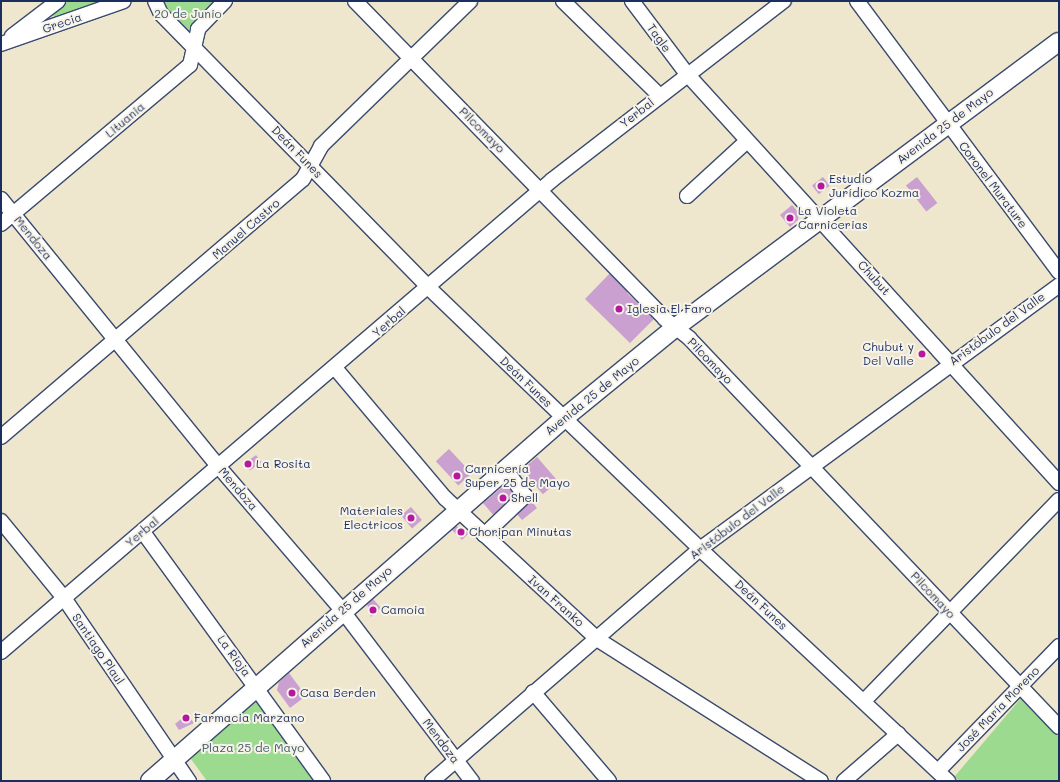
<!DOCTYPE html>
<meta charset="utf-8">
<style>
body{margin:0}
#map{position:relative;width:1060px;height:782px;overflow:hidden;background:#eee7cd;font-family:Mali,sans-serif}
div>[style]{position:absolute}
.green>*{inset:0;background:#9bda8f}
.building>*{inset:0;background:#c9a0cf;transform-origin:0 0}
.roads{filter:drop-shadow(1px 0 #3b4b6f) drop-shadow(-1px 0 #3b4b6f) drop-shadow(0 1px #3b4b6f) drop-shadow(0 -1px #3b4b6f)}
.minor>*{height:14px;margin:-7px;padding:0 7px;transform-origin:7px;border-radius:7px;background:#fff}
.major>*{height:18px;margin:-9px;padding:0 9px;transform-origin:9px;border-radius:9px;background:#fff}
.dots>*{width:11px;height:11px;translate:-50% -50%;box-sizing:border-box;border:2px solid #f7f3e8;border-radius:50%}
span{translate:-50% -50%;white-space:nowrap;text-align:center;line-height:1.15;-webkit-text-stroke:4px #f7f3e8;paint-order:stroke}
.park-label{font-size:12px;color:#3b5a6a}
.street-label{font-size:12px;color:#1b2f5e}
.poi-label{font-size:12px;color:#1b2f5e}
.left{translate:0 -50%;text-align:left}
.right{translate:-100% -50%;text-align:right}
.frame{position:absolute;inset:0;border:2px solid #1b2f5e;pointer-events:none}
</style>
<div id="map">
<div class="green">
<div style="clip-path:polygon(68px 1px,109px 1px,54px 19px,53px 12px)"></div>
<div style="clip-path:polygon(160px 1px,220px 1px,187px 32px)"></div>
<div style="clip-path:polygon(1022px 697px,1059px 737px,1059px 781px,959px 781px,955px 776px)"></div>
<div style="clip-path:polygon(257px 698px,317px 781px,207px 781px,191px 759px)"></div>
</div>
<div class="building">
<div style="left:823px;top:177px;width:11px;height:14px;rotate:52deg"></div>
<div style="left:917px;top:177px;width:33px;height:14px;rotate:52deg"></div>
<div style="clip-path:polygon(792px 205px,799px 213px,798px 220px,790px 227px,780px 215px)"></div>
<div style="clip-path:polygon(613px 270px,631px 288px,627px 293px,654px 319px,630px 343px,585px 299px)"></div>
<div style="left:449px;top:449px;width:33px;height:18px;rotate:47deg"></div>
<div style="left:256px;top:455px;width:9px;height:14px;rotate:54deg"></div>
<div style="left:537px;top:457px;width:32px;height:20px;rotate:49deg"></div>
<div style="clip-path:polygon(513px 478px,537px 508px,522px 520px,509px 505px,495px 517px,483px 503px)"></div>
<div style="left:411px;top:507px;width:17px;height:13px;rotate:50deg"></div>
<div style="clip-path:polygon(456px 526px,469px 533px,462px 540px,452px 530px)"></div>
<div style="clip-path:polygon(373px 599px,381px 608px,371px 617px,367px 604px)"></div>
<div style="clip-path:polygon(289px 673px,306px 696px,290px 708px,277px 690px,279px 682px)"></div>
<div style="clip-path:polygon(187px 714px,194px 723px,179px 730px,175px 724px)"></div>
</div>
<div class="roads">
<div class="minor">
<div style="left:155px;top:1px;width:14px;rotate:65deg"></div>
<div style="left:161px;top:14px;width:383px;rotate:45.6deg"></div>
<div style="left:429px;top:288px;width:376px;rotate:43.9deg"></div>
<div style="left:700px;top:549px;width:340px;rotate:43.1deg"></div>
<div style="left:355px;top:1px;width:444px;rotate:45.7deg"></div>
<div style="left:665px;top:319px;width:31px;rotate:38deg"></div>
<div style="left:689px;top:338px;width:537px;rotate:46.43deg"></div>
<div style="left:563px;top:1px;width:134px;rotate:44.4deg"></div>
<div style="left:632px;top:1px;width:91px;rotate:53deg"></div>
<div style="left:687px;top:74px;width:553px;rotate:47.71deg"></div>
<div style="left:857px;top:1px;width:338px;rotate:53.3deg"></div>
<div style="left:12px;top:36px;width:58px;rotate:-37.3deg"></div>
<div style="left:1px;top:44px;width:130px;rotate:-19.3deg"></div>
<div style="left:687px;top:196px;width:81px;rotate:-42.5deg"></div>
<div style="left:1px;top:199px;width:345px;rotate:50.9deg"></div>
<div style="left:219px;top:467px;width:189px;rotate:49.3deg"></div>
<div style="left:342px;top:610px;width:215px;rotate:52.8deg"></div>
<div style="left:1px;top:224px;width:247px;rotate:-40.1deg"></div>
<div style="left:190px;top:65px;width:37px;rotate:-77deg"></div>
<div style="left:198px;top:29px;width:39px;rotate:-46deg"></div>
<div style="left:336px;top:369px;width:169px;rotate:49.8deg"></div>
<div style="left:445px;top:498px;width:207px;rotate:42.8deg"></div>
<div style="left:597px;top:639px;width:265px;rotate:32.4deg"></div>
<div style="left:1px;top:437px;width:397px;rotate:-40.5deg"></div>
<div style="left:303px;top:179px;width:38px;rotate:-61deg"></div>
<div style="left:321px;top:146px;width:208px;rotate:-44.2deg"></div>
<div style="left:1px;top:521px;width:99px;rotate:50.7deg"></div>
<div style="left:64px;top:598px;width:222px;rotate:55.7deg"></div>
<div style="left:143px;top:532px;width:307px;rotate:54.1deg"></div>
<div style="left:484px;top:535px;width:57px;rotate:-43.6deg"></div>
<div style="left:525px;top:496px;width:34px;rotate:-126deg"></div>
<div style="left:1px;top:652px;width:726px;rotate:-40.58deg"></div>
<div style="left:552px;top:180px;width:293px;rotate:-37.7deg"></div>
<div style="left:533px;top:692px;width:117px;rotate:49.5deg"></div>
<div style="left:864px;top:701px;width:280px;rotate:-45.9deg"></div>
<div style="left:938px;top:771px;width:174px;rotate:-45.9deg"></div>
<div style="left:432px;top:781px;width:354px;rotate:-40.9deg"></div>
<div style="left:700px;top:549px;width:446px;rotate:-36.3deg"></div>
<div style="left:844px;top:781px;width:72px;rotate:-41deg"></div>
</div>
<div class="major">
<div style="left:150px;top:781px;width:549px;rotate:-41.23deg"></div>
<div style="left:563px;top:419px;width:146px;rotate:-39.2deg"></div>
<div style="left:676px;top:327px;width:477px;rotate:-36.7deg"></div>
</div>
</div>
<div class="dots">
<div style="left:821px;top:186px;background:#b5179e"></div>
<div style="left:790px;top:218px;background:#b5179e"></div>
<div style="left:619px;top:309px;background:#b5179e"></div>
<div style="left:922px;top:354px;background:#b5179e"></div>
<div style="left:248px;top:464px;background:#b5179e"></div>
<div style="left:457px;top:476px;background:#b5179e"></div>
<div style="left:503px;top:498px;background:#b5179e"></div>
<div style="left:411px;top:518px;background:#b5179e"></div>
<div style="left:461px;top:532px;background:#b5179e"></div>
<div style="left:373px;top:610px;background:#b5179e"></div>
<div style="left:292px;top:693px;background:#b5179e"></div>
<div style="left:186px;top:718px;background:#b5179e"></div>
</div>
<div class="park-label">
<span style="left:188px;top:14px">20 de Junio</span>
<span style="left:253px;top:748px">Plaza 25 de Mayo</span>
</div>
<div class="street-label">
<span style="left:62px;top:23px;rotate:-19deg">Grecia</span>
<span style="left:659px;top:38px;rotate:54deg">Tagle</span>
<span style="left:637px;top:113px;rotate:-38deg">Yerbal</span>
<span style="left:125px;top:120px;rotate:-40deg">Lituania</span>
<span style="left:945px;top:126px;rotate:-37deg">Avenida 25 de Mayo</span>
<span style="left:482px;top:130px;rotate:45deg">Pilcomayo</span>
<span style="left:297px;top:152px;rotate:46deg">Deán Funes</span>
<span style="left:993px;top:185px;rotate:53deg">Coronel Murature</span>
<span style="left:246px;top:229px;rotate:-41deg">Manuel Castro</span>
<span style="left:33px;top:238px;rotate:51deg">Mendoza</span>
<span style="left:874px;top:278px;rotate:48deg">Chubut</span>
<span style="left:389px;top:322px;rotate:-41deg">Yerbal</span>
<span style="left:997px;top:329px;rotate:-36deg">Aristóbulo del Valle</span>
<span style="left:710px;top:361px;rotate:46deg">Pilcomayo</span>
<span style="left:526px;top:382px;rotate:44deg">Deán Funes</span>
<span style="left:592px;top:396px;rotate:-39deg">Avenida 25 de Mayo</span>
<span style="left:238px;top:489px;rotate:49deg">Mendoza</span>
<span style="left:737px;top:522px;rotate:-37deg">Aristóbulo del Valle</span>
<span style="left:142px;top:532px;rotate:-40deg">Yerbal</span>
<span style="left:933px;top:595px;rotate:47deg">Pilcomayo</span>
<span style="left:556px;top:601px;rotate:42deg">Ivan Franko</span>
<span style="left:761px;top:605px;rotate:43deg">Deán Funes</span>
<span style="left:346px;top:607px;rotate:-41deg">Avenida 25 de Mayo</span>
<span style="left:98px;top:649px;rotate:56deg">Santiago Plaul</span>
<span style="left:234px;top:656px;rotate:54deg">La Rioja</span>
<span style="left:998px;top:709px;rotate:-46deg">José María Moreno</span>
<span style="left:441px;top:741px;rotate:53deg">Mendoza</span>
</div>
<div class="poi-label">
<span class="left" style="left:829px;top:186px">Estudio<br>Jurídico Kozma</span>
<span class="left" style="left:798px;top:218px">La Violeta<br>Carnicerias</span>
<span class="left" style="left:627px;top:309px">Iglesia El Faro</span>
<span class="right" style="left:914px;top:354px">Chubut y<br>Del Valle</span>
<span class="left" style="left:256px;top:464px">La Rosita</span>
<span class="left" style="left:465px;top:476px">Carnicería<br>Super 25 de Mayo</span>
<span class="left" style="left:511px;top:498px">Shell</span>
<span class="right" style="left:403px;top:518px">Materiales<br>Electricos</span>
<span class="left" style="left:469px;top:532px">Choripan Minutas</span>
<span class="left" style="left:381px;top:610px">Camoia</span>
<span class="left" style="left:300px;top:693px">Casa Berden</span>
<span class="left" style="left:194px;top:718px">Farmacia Marzano</span>
</div>
<div class="frame"></div>
</div>
